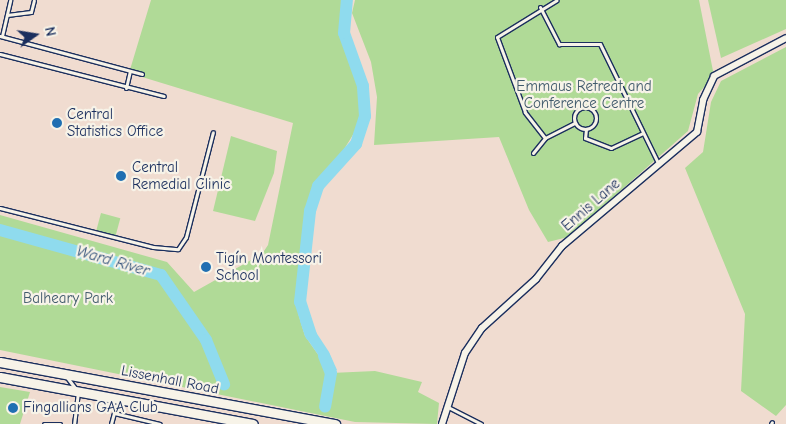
<!DOCTYPE html>
<meta charset="utf-8">
<style>
body{margin:0}
#map{position:relative;width:786px;height:424px;overflow:hidden;background:#f0dcd0;font-family:"Comic Neue",sans-serif}
div>[style]{position:absolute}
.green>*{inset:0;background:#b0da97;transform-origin:0 0}
.water>*{inset:0;background:#8fdbee}
.river>*{height:12px;margin:-6px;padding:0 6px;transform-origin:6px;border-radius:6px;background:#8fdbee}
.roads{filter:drop-shadow(1px 0 #1b2f5e) drop-shadow(-1px 0 #1b2f5e) drop-shadow(0 1px #1b2f5e) drop-shadow(0 -1px #1b2f5e)}
.lane>*{height:3px;margin:-1.5px;padding:0 1.5px;transform-origin:1.5px;border-radius:1.5px;background:#f7f3e8}
.lane>.ring{margin:-1.5px;padding:0;box-sizing:content-box;background:none;border:3px solid #f7f3e8;border-radius:50%}
.street>*{height:6px;margin:-3px;padding:0 3px;transform-origin:3px;border-radius:3px;background:#f7f3e8}
.secondary>*{height:9px;margin:-4.5px;padding:0 4.5px;transform-origin:4.5px;border-radius:4.5px;background:#f7f3e8}
.dots>*{width:14px;height:14px;translate:-50% -50%;box-sizing:border-box;border:2px solid #f7f3e8;border-radius:50%}
span{translate:-50% -50%;white-space:nowrap;text-align:center;line-height:1.15;-webkit-text-stroke:4.5px #f7f3e8;paint-order:stroke}
.park-label{font-size:15px;color:#405a6c}
.poi-label{font-size:15px;color:#1b2f5e}
.left{translate:0 -50%;text-align:left}
.street-label{font-size:15px;color:#1b2f5e}
.water-label{font-size:16px;color:#32517b;font-style:italic}
.north{position:absolute;left:10px;top:10px;width:50px;height:50px;-webkit-text-stroke:4px #f7f3e8;paint-order:stroke;rotate:77deg;font-size:14px;font-weight:700;line-height:20px;text-align:center;color:#1b2f5e}
.north::after{content:'';display:block;margin:auto;width:18px;height:22px;background:#1b2f5e;clip-path:polygon(50% 0,100% 100%,50% 72%,0 100%)}
</style>
<div id="map">
<div class="green">
<div style="clip-path:polygon(151px 0,344px 0,342px 36px,363px 94px,359px 125px,338px 159px,316px 183px,307px 206px,299px 259px,298px 313px,305px 336px,331px 373px,375px 371px,422px 382px,418px 392px,439px 403px,437px 424px,355px 422px,0 350px,0 215px,167px 262px,194px 292px,262px 254px,268px 245px,293px 123px,129px 73px)"></div>
<div style="clip-path:polygon(355px 0,699px 0,714px 76px,698px 94px,688px 131px,568px 237px,548px 242px,529px 210px,499px 137px,374px 145px,377px 97px,371px 62px,352px 13px)"></div>
<div style="clip-path:polygon(708px 0,786px 0,786px 29px,721px 58px)"></div>
<div style="clip-path:polygon(786px 47px,786px 405px,776px 416px,741px 391px,745px 314px,685px 168px,703px 152px,711px 102px,721px 81px)"></div>
<div style="clip-path:polygon(231px 136px,277px 151px,274px 173px,255px 221px,213px 211px)"></div>
<div style="left:101px;top:213px;width:20px;height:19px;rotate:15deg"></div>
<div style="clip-path:polygon(0 387px,30px 392px,20px 424px,0 424px)"></div>
</div>
<div class="water">
<div style="clip-path:polygon(308px 320px,329px 352px,337px 370px,330px 372px,305px 336px,300px 321px)"></div>
</div>
<div class="river">
<div style="left:0;top:230px;width:167px;rotate:15.6deg"></div>
<div style="left:161px;top:275px;width:79px;rotate:55.3deg"></div>
<div style="left:206px;top:340px;width:48px;rotate:67.8deg"></div>
<div style="left:311px;top:335px;width:35px;rotate:-108deg"></div>
<div style="left:300px;top:302px;width:92px;rotate:-83.7deg"></div>
<div style="left:310px;top:211px;width:26px;rotate:-72deg"></div>
<div style="left:318px;top:186px;width:57px;rotate:-47.9deg"></div>
<div style="left:356px;top:144px;width:29px;rotate:-72deg"></div>
<div style="left:365px;top:116px;width:30px;rotate:-94deg"></div>
<div style="left:363px;top:86px;width:56px;rotate:-109.7deg"></div>
<div style="left:344px;top:33px;width:33px;rotate:-85deg"></div>
<div style="left:324px;top:356px;width:18px;rotate:68deg"></div>
<div style="left:331px;top:373px;width:34px;rotate:100deg"></div>
</div>
<div class="roads">
<div class="lane">
<div style="left:540px;top:7px;width:42px;rotate:62.8deg"></div>
<div style="left:559px;top:44px;width:41px"></div>
<div style="left:600px;top:44px;width:132px;rotate:64deg"></div>
<div style="left:7px;top:15px;width:24px;rotate:-7deg"></div>
<div style="left:31px;top:12px;width:12px;rotate:-76deg"></div>
<div style="left:0;top:36px;width:147px;rotate:15deg"></div>
<div style="left:2px;top:36px;width:37px;rotate:-77deg"></div>
<div style="left:0;top:54px;width:169px;rotate:14.4deg"></div>
<div style="left:126px;top:88px;width:17px;rotate:-77deg"></div>
<div class="ring" style="left:574px;top:107px;width:19px;height:19px"></div>
<div style="left:586px;top:129px;width:9px;rotate:96deg"></div>
<div style="left:585px;top:138px;width:28px;rotate:21deg"></div>
<div style="left:611px;top:148px;width:35px;rotate:-25deg"></div>
<div style="left:545px;top:138px;width:33px;rotate:-128deg"></div>
<div style="left:525px;top:112px;width:80px;rotate:-110.5deg"></div>
<div style="left:497px;top:37px;width:70px;rotate:-31.7deg"></div>
<div style="left:533px;top:153px;width:19px;rotate:-51deg"></div>
<div style="left:545px;top:138px;width:34px;rotate:-27deg"></div>
<div style="left:0;top:208px;width:158px;rotate:14.3deg"></div>
<div style="left:153px;top:247px;width:25px;rotate:5deg"></div>
<div style="left:178px;top:249px;width:14px;rotate:-56deg"></div>
<div style="left:186px;top:237px;width:108px;rotate:-75.6deg"></div>
<div style="left:66px;top:376px;width:20px;rotate:53deg"></div>
<div style="left:78px;top:392px;width:32px;rotate:97deg"></div>
<div style="left:448px;top:407px;width:37px;rotate:27deg"></div>
<div style="left:44px;top:424px;width:16px"></div>
<div style="left:111px;top:424px;width:11px;rotate:-75deg"></div>
<div style="left:114px;top:413px;width:47px;rotate:13.4deg"></div>
<div style="left:771px;top:424px;width:2px;rotate:-63deg"></div>
</div>
<div class="street">
<div style="left:442px;top:424px;width:75px;rotate:-72.1deg"></div>
<div style="left:465px;top:353px;width:30px;rotate:-56deg"></div>
<div style="left:482px;top:328px;width:73px;rotate:-42.2deg"></div>
<div style="left:536px;top:279px;width:42px;rotate:-51.8deg"></div>
<div style="left:562px;top:246px;width:177px;rotate:-40.2deg"></div>
<div style="left:697px;top:132px;width:33px;rotate:-79deg"></div>
<div style="left:703px;top:100px;width:26px;rotate:-65deg"></div>
<div style="left:714px;top:76px;width:81px;rotate:-27.8deg"></div>
</div>
<div class="secondary">
<div style="left:0;top:362px;width:341px;rotate:10.5deg"></div>
<div style="left:0;top:377px;width:257px;rotate:10.5deg"></div>
</div>
</div>
<div class="dots">
<div style="left:57px;top:123px;background:#1f6fb2"></div>
<div style="left:121px;top:176px;background:#1f6fb2"></div>
<div style="left:206px;top:267px;background:#1f6fb2"></div>
<div style="left:13px;top:408px;background:#1f6fb2"></div>
</div>
<div class="park-label">
<span style="left:584px;top:95px">Emmaus Retreat and<br>Conference Centre</span>
<span style="left:68px;top:299px">Balheary Park</span>
</div>
<div class="poi-label">
<span class="left" style="left:67px;top:123px">Central<br>Statistics Office</span>
<span class="left" style="left:132px;top:176px">Central<br>Remedial Clinic</span>
<span class="left" style="left:216px;top:267px">Tigín Montessori<br>School</span>
<span class="left" style="left:23px;top:408px">Fingallians GAA Club</span>
</div>
<div class="street-label">
<span style="left:591px;top:205px;rotate:-41deg">Ennis Lane</span>
<span style="left:170px;top:380px;rotate:11deg">Lissenhall Road</span>
</div>
<div class="water-label">
<span style="left:113px;top:261px;rotate:16deg">Ward River</span>
</div>
<div class="north">N</div>
</div>
